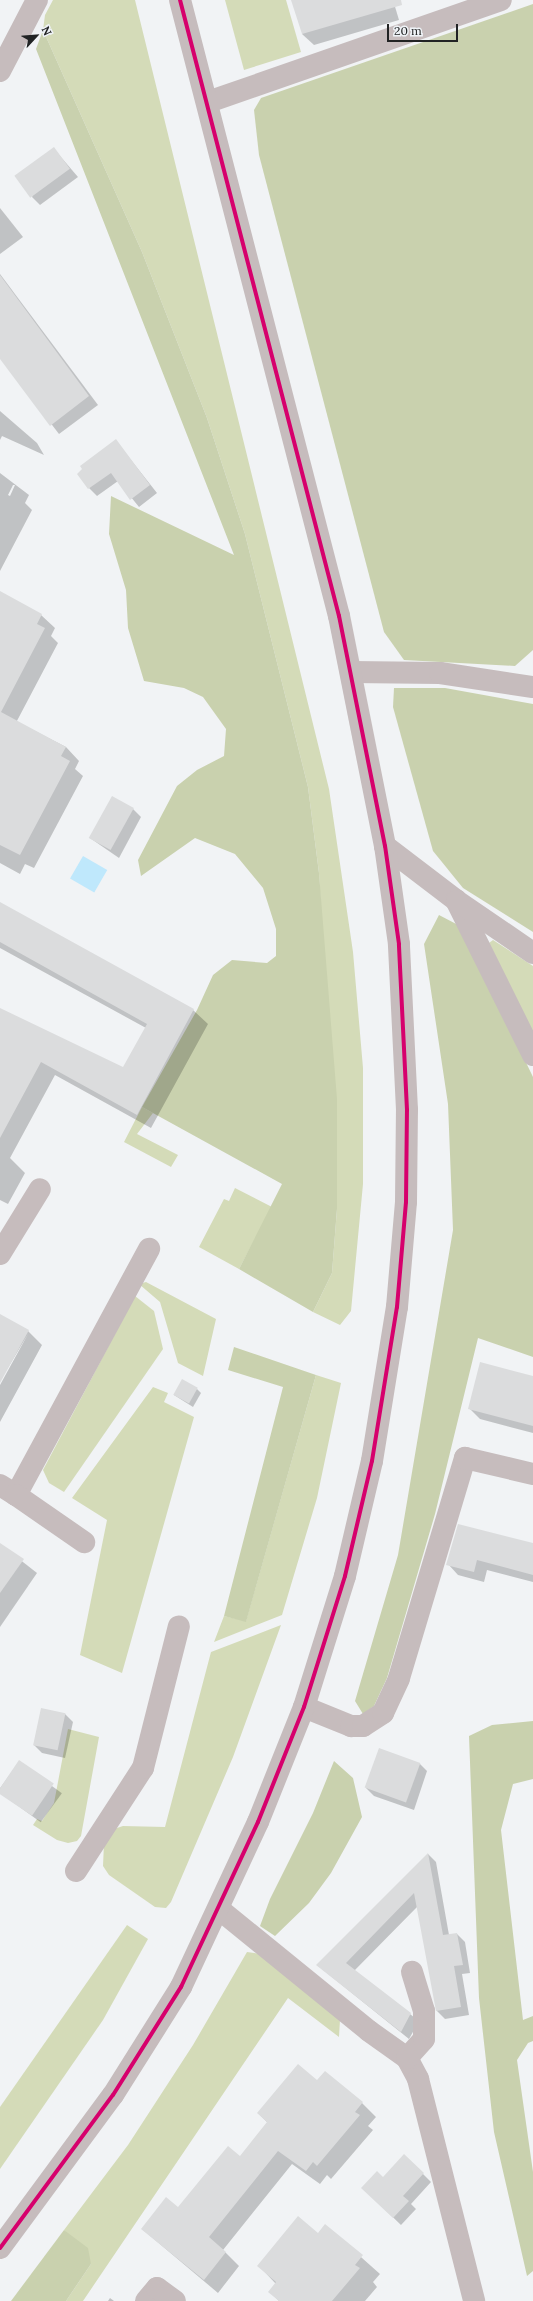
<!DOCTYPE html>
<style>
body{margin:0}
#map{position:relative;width:533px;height:2301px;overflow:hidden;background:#f1f3f5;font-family:Lora,serif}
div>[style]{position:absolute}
.green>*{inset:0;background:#d4dbb8}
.forest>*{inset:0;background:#c9d1ae}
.water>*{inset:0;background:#bfe8fc;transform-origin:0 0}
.shadow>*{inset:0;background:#0003;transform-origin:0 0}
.building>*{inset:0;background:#dbdcdd;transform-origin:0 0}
.minor>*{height:22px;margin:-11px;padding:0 11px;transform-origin:11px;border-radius:11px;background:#c6bcbd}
.cycleway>*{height:4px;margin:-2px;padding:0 2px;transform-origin:2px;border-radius:2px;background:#d6006c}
span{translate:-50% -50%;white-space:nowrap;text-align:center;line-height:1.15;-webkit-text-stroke:3px #eff3f7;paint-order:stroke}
.north{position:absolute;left:16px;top:16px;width:40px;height:40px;-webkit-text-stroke:3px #eff3f7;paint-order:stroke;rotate:64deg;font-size:11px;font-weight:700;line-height:16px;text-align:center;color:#212324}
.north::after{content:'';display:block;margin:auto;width:14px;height:18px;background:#212324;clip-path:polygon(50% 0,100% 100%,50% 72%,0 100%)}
.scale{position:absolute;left:387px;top:24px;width:71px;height:18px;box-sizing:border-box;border:2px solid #212324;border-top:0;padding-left:5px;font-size:12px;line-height:14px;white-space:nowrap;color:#212324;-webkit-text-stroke:3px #eff3f7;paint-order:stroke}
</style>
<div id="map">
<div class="green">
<div style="clip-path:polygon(53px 0,135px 0,329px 789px,353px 952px,363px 1068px,363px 1184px,351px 1311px,340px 1325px,313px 1312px,332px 1273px,337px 1209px,319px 873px,308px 787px,245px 534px,207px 418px,142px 252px,43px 30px,45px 15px)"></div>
<div style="clip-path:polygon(225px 0,286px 0,301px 52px,244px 70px)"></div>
<div style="clip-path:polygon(493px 940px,533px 966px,533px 1034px,489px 943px)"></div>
<div style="clip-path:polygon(142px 1107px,153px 1113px,137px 1134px,178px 1155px,171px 1167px,124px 1142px)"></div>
<div style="clip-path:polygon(235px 1188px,272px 1207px,239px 1269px,199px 1247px,224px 1199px,229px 1201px)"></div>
<div style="clip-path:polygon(146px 1282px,216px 1319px,203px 1376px,178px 1363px,160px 1302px,139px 1284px)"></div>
<div style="clip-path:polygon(135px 1296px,154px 1311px,163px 1349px,64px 1492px,49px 1483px,43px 1470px)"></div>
<div style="clip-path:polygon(316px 1375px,341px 1383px,317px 1498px,282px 1615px,214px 1642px,224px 1616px,246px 1621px)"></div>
<div style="clip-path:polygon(153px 1387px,168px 1393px,164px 1402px,194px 1417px,122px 1673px,80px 1655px,107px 1520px,72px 1498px)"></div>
<div style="clip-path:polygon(281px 1625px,233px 1757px,171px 1902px,166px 1908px,155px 1907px,109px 1875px,103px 1866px,104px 1843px,111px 1830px,123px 1826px,165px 1827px,211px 1652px)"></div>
<div style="clip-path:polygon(68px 1729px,99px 1737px,81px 1836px,77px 1841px,68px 1843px,57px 1840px,33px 1825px,37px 1819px,42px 1821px,54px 1803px)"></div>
<div style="clip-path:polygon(127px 1925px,148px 1939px,103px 2020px,0 2169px,0 2107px)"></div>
<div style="clip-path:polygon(247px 1952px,261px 1954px,340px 2020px,339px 2037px,288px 1998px,83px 2301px,66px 2301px,91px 2264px,64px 2230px,128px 2145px,193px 2045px)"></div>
</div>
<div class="forest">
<div style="clip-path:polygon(533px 4px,533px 650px,515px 666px,404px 660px,384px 632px,259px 155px,254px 110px,261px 98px)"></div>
<div style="clip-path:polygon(43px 30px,142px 252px,207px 418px,245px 534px,308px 787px,319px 873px,337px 1099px,337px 1209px,332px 1273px,313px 1312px,239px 1269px,282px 1184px,142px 1107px,197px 1010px,213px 975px,232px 960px,267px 963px,276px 956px,276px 929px,263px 888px,235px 854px,195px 838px,141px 876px,138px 860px,177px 786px,197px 770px,224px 756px,226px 729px,203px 697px,184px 688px,144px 681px,128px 628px,126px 590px,109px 534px,111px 496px,234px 555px,36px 49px)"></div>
<div style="clip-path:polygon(394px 688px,445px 688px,533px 704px,533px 932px,463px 888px,433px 851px,393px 707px)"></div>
<div style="clip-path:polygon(439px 915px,460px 926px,533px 1077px,533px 1357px,478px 1338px,435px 1514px,387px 1678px,374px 1706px,363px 1714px,355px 1701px,398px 1555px,453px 1230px,448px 1104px,424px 944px)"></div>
<div style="clip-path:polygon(234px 1347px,316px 1375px,246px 1622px,224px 1616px,283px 1387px,228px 1370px)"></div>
<div style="clip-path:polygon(533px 1721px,533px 1779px,513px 1784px,501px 1830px,523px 2020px,533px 2016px,533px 2041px,528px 2043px,517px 2060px,533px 2172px,533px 2271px,527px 2276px,494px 2132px,479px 1998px,469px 1736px,492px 1725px)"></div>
<div style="clip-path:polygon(334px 1761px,353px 1778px,362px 1817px,331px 1873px,309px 1903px,275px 1936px,260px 1926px,270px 1899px,313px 1813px)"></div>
<div style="clip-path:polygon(64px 2230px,88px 2248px,91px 2264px,66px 2301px,11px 2301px)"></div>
</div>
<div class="water">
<div style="left:83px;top:856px;width:28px;height:26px;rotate:30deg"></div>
</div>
<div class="shadow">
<div style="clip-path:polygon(312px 0,393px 0,399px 20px,314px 45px,302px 34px)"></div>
<div style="clip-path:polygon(54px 149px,78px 177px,40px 205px,32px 197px)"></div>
<div style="clip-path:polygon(0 208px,23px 237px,0 254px)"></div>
<div style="clip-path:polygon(0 274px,98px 405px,59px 434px,0 357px)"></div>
<div style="clip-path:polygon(0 411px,37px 443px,44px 455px,2px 436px,0 440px)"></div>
<div style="clip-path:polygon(116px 441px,157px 493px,139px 507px,118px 481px,97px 496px,89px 488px)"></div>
<div style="clip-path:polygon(evenodd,0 473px,29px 495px,25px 503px,32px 510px,0 571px,0 473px,13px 485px,15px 485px,10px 496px,8px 495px,13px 485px)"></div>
<div style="clip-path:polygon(0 605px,41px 615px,55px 628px,51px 636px,58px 643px,9px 736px,0 733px)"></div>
<div style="clip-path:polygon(29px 728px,66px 747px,79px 761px,75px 769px,83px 776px,34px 868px,25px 864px,20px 874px,0 863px,0 783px)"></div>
<div style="clip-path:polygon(133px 809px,141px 817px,119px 858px,90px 838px)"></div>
<div style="clip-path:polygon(0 904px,193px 1010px,208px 1024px,151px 1128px,55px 1075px,10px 1158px,25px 1173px,8px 1204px,0 1200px,0 1009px,124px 1069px,146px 1028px,0 948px)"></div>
<div style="clip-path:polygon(0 1315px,28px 1331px,42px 1345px,0 1422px,0 1385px,28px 1334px,0 1381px)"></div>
<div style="clip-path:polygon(533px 1377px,533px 1433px,480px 1419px,470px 1409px)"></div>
<div style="clip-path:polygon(197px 1389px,201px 1393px,193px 1407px,174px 1395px)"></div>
<div style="clip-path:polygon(0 1544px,37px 1573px,0 1627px)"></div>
<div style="clip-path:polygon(533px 1544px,533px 1582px,487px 1570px,484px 1582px,458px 1575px,448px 1564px)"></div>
<div style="clip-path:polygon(42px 1709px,65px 1714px,73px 1722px,65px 1758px,42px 1753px,34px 1745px)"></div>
<div style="left:19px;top:1762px;width:53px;height:36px;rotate:36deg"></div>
<div style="clip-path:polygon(419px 1763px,427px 1771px,414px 1810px,374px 1796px,366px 1788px)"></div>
<div style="clip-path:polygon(428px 1854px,436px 1862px,449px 1935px,457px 1934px,465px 1942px,470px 1973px,462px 1974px,469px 2015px,445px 2019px,437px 2011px,418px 1906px,354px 1971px,419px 2021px,409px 2039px,317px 1965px)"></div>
<div style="clip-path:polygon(317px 2081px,362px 2103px,376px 2117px,368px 2126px,373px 2130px,331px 2179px,327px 2175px,320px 2184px,292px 2164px,223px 2250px,239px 2266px,218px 2293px,142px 2229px,178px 2208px,240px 2157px,268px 2123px,258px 2113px)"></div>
<div style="clip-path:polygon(405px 2156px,431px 2182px,411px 2204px,416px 2209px,401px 2225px,371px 2196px)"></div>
<div style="clip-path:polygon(325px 2225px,380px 2274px,373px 2282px,377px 2287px,365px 2301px,279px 2301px,270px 2292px,276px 2284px,259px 2266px,318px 2234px)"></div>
<div style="clip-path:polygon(110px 2298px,114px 2301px,108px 2301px)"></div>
</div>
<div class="building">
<div style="clip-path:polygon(291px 0,401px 0,402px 5px,302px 34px)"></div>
<div style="left:54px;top:147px;width:27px;height:49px;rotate:54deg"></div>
<div style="clip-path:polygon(0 275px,89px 396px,50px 426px,0 359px)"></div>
<div style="clip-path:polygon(116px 439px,150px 485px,130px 500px,111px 473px,88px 489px,77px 474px,82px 469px,80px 466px)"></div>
<div style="clip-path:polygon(0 591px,42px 614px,37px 624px,45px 628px,1px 712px,66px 747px,61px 756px,70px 761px,20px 855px,0 845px)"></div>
<div style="left:112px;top:796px;width:25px;height:48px;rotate:29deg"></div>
<div style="clip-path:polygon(0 902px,194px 1009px,137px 1115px,41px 1062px,0 1138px,0 1008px,123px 1067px,147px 1024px,0 942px)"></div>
<div style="clip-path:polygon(0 1314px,29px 1330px,0 1383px)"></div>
<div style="clip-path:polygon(480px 1362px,533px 1376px,533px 1426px,468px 1409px)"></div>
<div style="left:182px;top:1379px;width:18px;height:18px;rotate:29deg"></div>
<div style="clip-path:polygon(458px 1524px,533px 1543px,533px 1575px,477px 1560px,474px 1572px,446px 1565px)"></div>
<div style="clip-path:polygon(0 1543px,24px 1559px,0 1593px)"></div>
<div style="left:41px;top:1708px;width:25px;height:38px;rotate:12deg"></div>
<div style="left:379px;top:1748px;width:44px;height:42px;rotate:20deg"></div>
<div style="left:19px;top:1760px;width:42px;height:39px;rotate:34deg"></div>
<div style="clip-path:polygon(428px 1853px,443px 1935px,457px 1933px,463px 1965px,454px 1966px,461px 2007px,436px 2011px,414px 1893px,346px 1963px,411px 2013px,401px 2032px,316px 1965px)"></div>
<div style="clip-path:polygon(298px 2064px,317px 2080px,325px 2071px,363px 2102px,355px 2112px,360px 2115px,317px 2166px,313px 2162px,306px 2171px,278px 2151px,209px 2237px,226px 2252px,204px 2280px,141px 2229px,166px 2197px,178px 2207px,228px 2146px,240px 2156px,267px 2122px,257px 2113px)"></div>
<div style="clip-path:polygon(404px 2154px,424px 2173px,403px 2196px,409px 2201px,393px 2218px,361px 2188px,377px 2171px,383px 2177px)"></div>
<div style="clip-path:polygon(298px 2216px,318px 2233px,325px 2224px,363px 2255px,355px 2265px,360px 2268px,332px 2301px,279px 2301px,268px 2292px,276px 2282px,257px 2266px)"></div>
</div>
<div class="minor">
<div style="left:0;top:71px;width:80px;rotate:-62.5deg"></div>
<div style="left:208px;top:102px;width:310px;rotate:-19.2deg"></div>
<div style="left:351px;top:672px;width:89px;rotate:0.6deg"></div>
<div style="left:440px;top:673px;width:94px;rotate:8.6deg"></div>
<div style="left:385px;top:846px;width:89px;rotate:37.3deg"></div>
<div style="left:456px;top:900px;width:173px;rotate:63.6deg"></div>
<div style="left:457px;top:901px;width:92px;rotate:34.4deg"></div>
<div style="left:0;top:1254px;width:76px;rotate:-58.4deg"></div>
<div style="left:0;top:1485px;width:19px;rotate:32deg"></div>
<div style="left:16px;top:1495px;width:280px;rotate:-61.6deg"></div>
<div style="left:16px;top:1495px;width:83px;rotate:34.7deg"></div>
<div style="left:304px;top:1707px;width:51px;rotate:22deg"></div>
<div style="left:351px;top:1726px;width:12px"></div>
<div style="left:363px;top:1726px;width:24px;rotate:-33deg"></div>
<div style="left:383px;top:1713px;width:38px;rotate:-65deg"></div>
<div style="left:399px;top:1678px;width:230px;rotate:-73.3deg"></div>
<div style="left:465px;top:1458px;width:70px;rotate:13.2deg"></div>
<div style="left:76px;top:1871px;width:123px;rotate:-57deg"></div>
<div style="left:143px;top:1768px;width:146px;rotate:-75.8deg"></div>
<div style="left:219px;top:1909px;width:193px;rotate:39.1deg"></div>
<div style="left:369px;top:2031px;width:47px;rotate:35.4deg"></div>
<div style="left:407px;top:2058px;width:24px;rotate:62deg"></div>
<div style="left:418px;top:2079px;width:229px;rotate:75.8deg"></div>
<div style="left:407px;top:2058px;width:25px;rotate:-48deg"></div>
<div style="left:424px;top:2039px;width:28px;rotate:-90deg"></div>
<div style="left:424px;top:2011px;width:41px;rotate:-107.1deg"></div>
<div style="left:0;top:2248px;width:190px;rotate:-53.6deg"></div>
<div style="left:113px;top:2095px;width:128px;rotate:-57.8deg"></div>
<div style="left:181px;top:1987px;width:182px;rotate:-65deg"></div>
<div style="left:258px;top:1822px;width:124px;rotate:-68.2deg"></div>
<div style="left:304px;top:1707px;width:137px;rotate:-72.6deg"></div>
<div style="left:345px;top:1576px;width:118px;rotate:-76.8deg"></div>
<div style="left:372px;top:1461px;width:156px;rotate:-80.8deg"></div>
<div style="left:397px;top:1307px;width:105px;rotate:-85.1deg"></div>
<div style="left:406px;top:1202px;width:92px;rotate:-89.4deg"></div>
<div style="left:407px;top:1110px;width:166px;rotate:-92.8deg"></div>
<div style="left:399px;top:944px;width:99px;rotate:-98.1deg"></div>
<div style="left:385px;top:846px;width:235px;rotate:-101.3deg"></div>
<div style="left:339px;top:616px;width:636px;rotate:-104.47deg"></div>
<div style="left:146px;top:2301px;width:17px;rotate:-50deg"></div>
<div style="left:157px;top:2288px;width:22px;rotate:36deg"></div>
</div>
<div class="cycleway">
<div style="left:0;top:2248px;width:190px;rotate:-53.6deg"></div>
<div style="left:113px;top:2095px;width:128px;rotate:-57.8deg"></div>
<div style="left:181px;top:1987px;width:182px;rotate:-65deg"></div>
<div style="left:258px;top:1822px;width:124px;rotate:-68.2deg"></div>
<div style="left:304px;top:1707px;width:137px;rotate:-72.6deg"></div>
<div style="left:345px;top:1576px;width:118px;rotate:-76.8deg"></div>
<div style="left:372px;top:1461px;width:156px;rotate:-80.8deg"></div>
<div style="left:397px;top:1307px;width:105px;rotate:-85.1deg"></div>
<div style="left:406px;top:1202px;width:92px;rotate:-89.4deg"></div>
<div style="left:407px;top:1110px;width:166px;rotate:-92.8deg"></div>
<div style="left:399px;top:944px;width:99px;rotate:-98.1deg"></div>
<div style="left:385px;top:846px;width:235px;rotate:-101.3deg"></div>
<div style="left:339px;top:616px;width:636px;rotate:-104.47deg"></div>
</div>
<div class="north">N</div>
<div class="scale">20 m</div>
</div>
